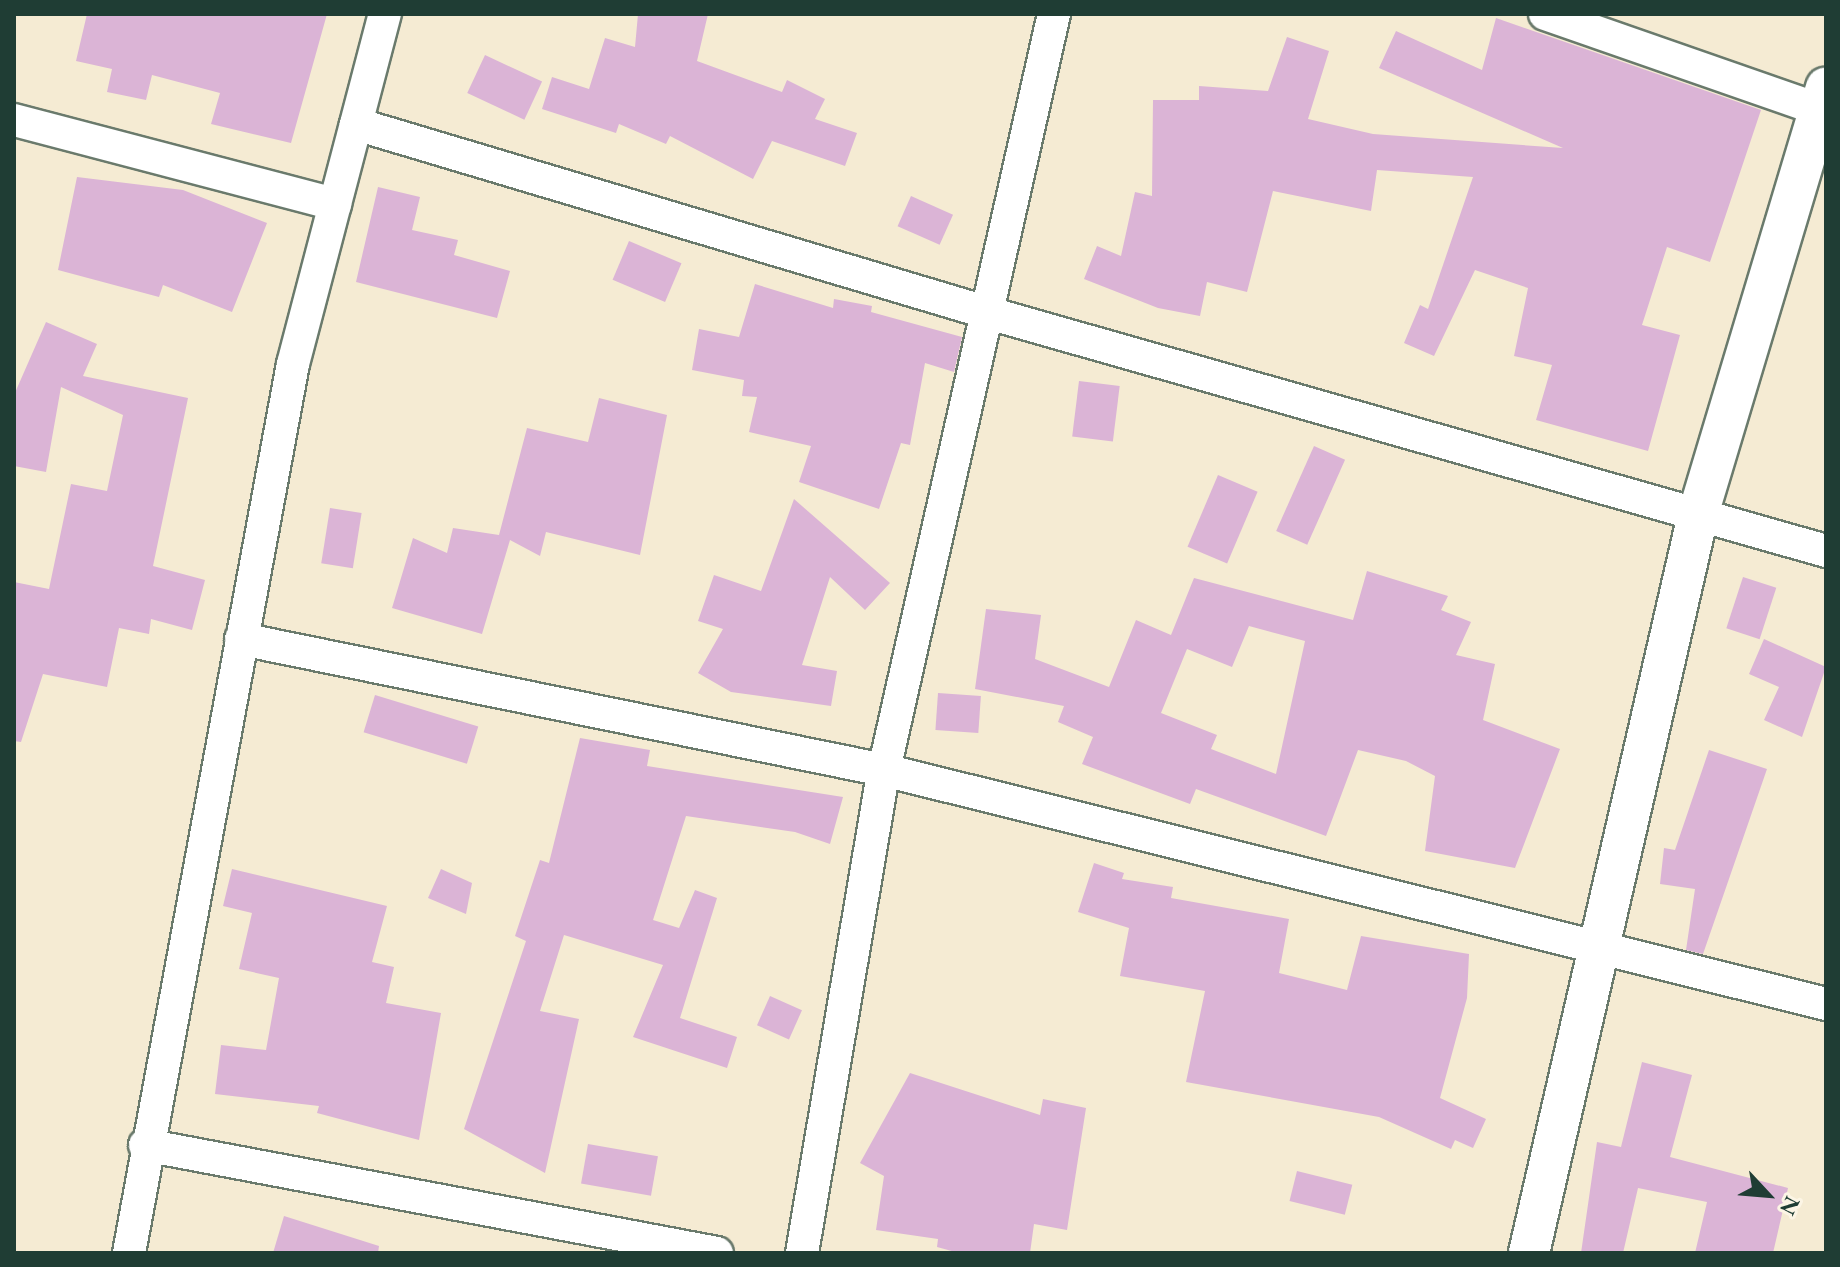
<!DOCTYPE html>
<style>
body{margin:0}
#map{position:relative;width:1840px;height:1267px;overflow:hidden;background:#f5ebd3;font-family:"EB Garamond",serif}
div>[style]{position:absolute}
.building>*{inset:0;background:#dbb4d6;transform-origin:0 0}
.roads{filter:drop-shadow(2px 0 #6a7a6c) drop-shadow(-2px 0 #6a7a6c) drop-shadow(0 2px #6a7a6c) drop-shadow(0 -2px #6a7a6c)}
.minor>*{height:32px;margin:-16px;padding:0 16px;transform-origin:16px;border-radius:16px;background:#fff}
.tertiary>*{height:40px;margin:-20px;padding:0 20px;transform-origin:20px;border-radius:20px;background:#fff}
span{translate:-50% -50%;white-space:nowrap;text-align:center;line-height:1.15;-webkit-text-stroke:7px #fcf5e5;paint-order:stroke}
.frame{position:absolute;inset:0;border:16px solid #1f3d34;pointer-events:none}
.north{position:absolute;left:1728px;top:1155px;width:80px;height:80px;-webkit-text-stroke:6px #fcf5e5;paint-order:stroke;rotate:116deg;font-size:22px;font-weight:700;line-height:32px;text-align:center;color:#1f3d34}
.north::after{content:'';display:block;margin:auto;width:28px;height:36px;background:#1f3d34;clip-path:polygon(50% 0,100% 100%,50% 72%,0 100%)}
</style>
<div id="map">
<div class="building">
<div style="clip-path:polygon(87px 14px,327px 14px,291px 143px,211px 124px,220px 93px,152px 75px,146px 100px,107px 92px,112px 69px,76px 61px)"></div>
<div style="clip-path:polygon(638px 14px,708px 14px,697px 61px,782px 92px,787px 80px,825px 99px,815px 119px,857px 133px,845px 166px,772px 141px,753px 179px,670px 136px,666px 144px,619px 124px,616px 133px,542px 109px,552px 77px,589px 89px,605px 38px,635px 47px)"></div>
<div style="clip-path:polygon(1496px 18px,1761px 110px,1710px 262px,1667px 247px,1642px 325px,1680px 335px,1648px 451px,1536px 420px,1552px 365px,1514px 356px,1528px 288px,1475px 270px,1434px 356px,1404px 343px,1420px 305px,1428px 309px,1473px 177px,1377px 170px,1371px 211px,1273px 191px,1247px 292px,1207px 282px,1200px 316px,1158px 308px,1084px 279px,1097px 246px,1121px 256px,1135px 192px,1152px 196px,1153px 100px,1199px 100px,1199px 86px,1268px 91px,1287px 37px,1329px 51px,1308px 119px,1373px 134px,1563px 148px,1379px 68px,1396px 31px,1482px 70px)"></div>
<div style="left:485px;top:55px;width:63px;height:42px;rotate:25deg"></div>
<div style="clip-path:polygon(77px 177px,183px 190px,267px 223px,232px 312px,163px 285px,159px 297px,58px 270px)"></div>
<div style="clip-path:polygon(378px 187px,420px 197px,412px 230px,458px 240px,454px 255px,510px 271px,497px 318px,356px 282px)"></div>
<div style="left:911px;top:196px;width:46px;height:33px;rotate:24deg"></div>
<div style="left:629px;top:241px;width:57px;height:42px;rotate:23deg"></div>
<div style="clip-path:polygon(755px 284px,833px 308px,834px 299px,872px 306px,871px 312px,962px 337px,954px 372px,925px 363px,910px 445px,901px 443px,879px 509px,799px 482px,811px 446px,749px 432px,757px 397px,742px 396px,744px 380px,692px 370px,699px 329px,739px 337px)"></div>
<div style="clip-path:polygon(46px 322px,97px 344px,83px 376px,188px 398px,153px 566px,205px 580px,192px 630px,151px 619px,149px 634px,119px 628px,107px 687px,43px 674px,21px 742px,14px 741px,14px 582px,49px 589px,71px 484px,107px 491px,123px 415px,61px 387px,46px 472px,14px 466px,14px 395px)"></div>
<div style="left:1079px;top:381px;width:41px;height:56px;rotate:7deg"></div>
<div style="clip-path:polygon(599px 398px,667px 415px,640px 555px,546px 532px,540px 556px,510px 540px,482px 634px,392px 608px,413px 538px,447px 553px,453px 528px,499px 535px,527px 428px,588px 442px)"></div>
<div style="left:1314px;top:446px;width:34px;height:93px;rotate:24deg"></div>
<div style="left:1218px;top:475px;width:43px;height:78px;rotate:23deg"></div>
<div style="clip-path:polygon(794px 499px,890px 583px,865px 610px,830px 577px,802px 665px,837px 671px,831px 706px,731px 692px,698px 673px,723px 629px,698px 621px,714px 575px,761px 591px)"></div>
<div style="left:330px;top:508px;width:32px;height:56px;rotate:9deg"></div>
<div style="clip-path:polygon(evenodd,1367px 571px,1448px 596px,1441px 610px,1471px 622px,1456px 655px,1495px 664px,1483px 720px,1560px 749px,1515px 868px,1425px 851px,1435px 776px,1406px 761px,1358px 750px,1326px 836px,1196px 789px,1190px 804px,1082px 764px,1093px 737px,1058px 722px,1064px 706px,975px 689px,986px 609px,1041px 615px,1035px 659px,1109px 687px,1136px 620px,1171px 635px,1194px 578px,1353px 620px,1367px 571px,1249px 626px,1305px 641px,1276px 774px,1211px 749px,1217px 735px,1161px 713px,1187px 649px,1232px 667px,1249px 626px)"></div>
<div style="left:1743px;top:577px;width:35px;height:54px;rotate:18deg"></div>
<div style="clip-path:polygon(1764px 639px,1826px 667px,1802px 737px,1764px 720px,1779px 687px,1749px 674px)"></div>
<div style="left:938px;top:693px;width:43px;height:37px;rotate:4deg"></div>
<div style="left:375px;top:695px;width:108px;height:39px;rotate:17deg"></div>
<div style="clip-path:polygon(580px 738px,650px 750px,647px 766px,843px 797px,830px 844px,795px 832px,686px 816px,653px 920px,679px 928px,695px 890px,717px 898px,680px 1018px,737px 1037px,727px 1068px,633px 1037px,663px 965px,564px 935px,540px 1011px,579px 1019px,545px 1173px,464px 1129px,526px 941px,515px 936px,540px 860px,549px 863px)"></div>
<div style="clip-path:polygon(1709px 750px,1767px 769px,1703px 954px,1686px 950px,1695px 889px,1660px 884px,1664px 848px,1675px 850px)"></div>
<div style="clip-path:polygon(1094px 863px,1124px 873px,1122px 879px,1173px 887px,1171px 898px,1289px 919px,1279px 973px,1347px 990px,1361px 936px,1469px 954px,1467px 998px,1440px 1098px,1486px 1119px,1473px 1148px,1455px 1140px,1451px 1149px,1379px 1117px,1186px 1082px,1205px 991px,1120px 976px,1129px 928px,1078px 912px)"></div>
<div style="clip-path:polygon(232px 869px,387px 906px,372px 962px,394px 967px,386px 1003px,441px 1013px,419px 1140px,317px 1113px,319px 1106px,215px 1094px,221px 1045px,266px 1050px,279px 978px,239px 969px,252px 913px,223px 906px)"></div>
<div style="clip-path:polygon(441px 869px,472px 883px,466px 914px,428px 898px)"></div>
<div style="left:770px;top:996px;width:35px;height:32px;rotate:24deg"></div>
<div style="clip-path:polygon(1642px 1062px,1692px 1075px,1670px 1157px,1788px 1188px,1773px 1253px,1695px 1253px,1707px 1202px,1638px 1188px,1623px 1253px,1581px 1253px,1597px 1142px,1621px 1147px)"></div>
<div style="clip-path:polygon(910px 1073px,1040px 1115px,1043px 1099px,1086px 1108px,1067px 1230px,1034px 1224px,1030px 1253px,959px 1253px,937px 1247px,938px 1239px,876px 1230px,884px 1176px,860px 1163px)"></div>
<div style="left:588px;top:1144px;width:71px;height:40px;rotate:10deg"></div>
<div style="left:1297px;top:1171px;width:57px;height:31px;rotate:14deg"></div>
<div style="clip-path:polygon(284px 1216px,379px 1246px,378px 1253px,273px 1253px)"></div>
</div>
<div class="roads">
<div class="minor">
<div style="left:1545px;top:14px;width:298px;rotate:19.2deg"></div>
<div style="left:14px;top:120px;width:332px;rotate:14.7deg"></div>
<div style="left:356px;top:124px;width:664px;rotate:16.63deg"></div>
<div style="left:992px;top:314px;width:867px;rotate:15.86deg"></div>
<div style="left:241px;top:639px;width:656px;rotate:11.52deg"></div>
<div style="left:884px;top:770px;width:971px;rotate:13.95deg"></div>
<div style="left:145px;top:1145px;width:582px;rotate:10.69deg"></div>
<div style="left:129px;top:1253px;width:904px;rotate:-79.55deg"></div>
<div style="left:293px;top:364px;width:362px;rotate:-75.3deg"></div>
<div style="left:802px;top:1253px;width:490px;rotate:-80.4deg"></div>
<div style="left:884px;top:770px;width:775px;rotate:-77.33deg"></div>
</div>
<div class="tertiary">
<div style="left:1529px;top:1253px;width:761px;rotate:-77.1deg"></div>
<div style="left:1699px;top:511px;width:442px;rotate:-73.3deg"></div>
</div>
</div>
<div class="frame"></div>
<div class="north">N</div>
</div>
